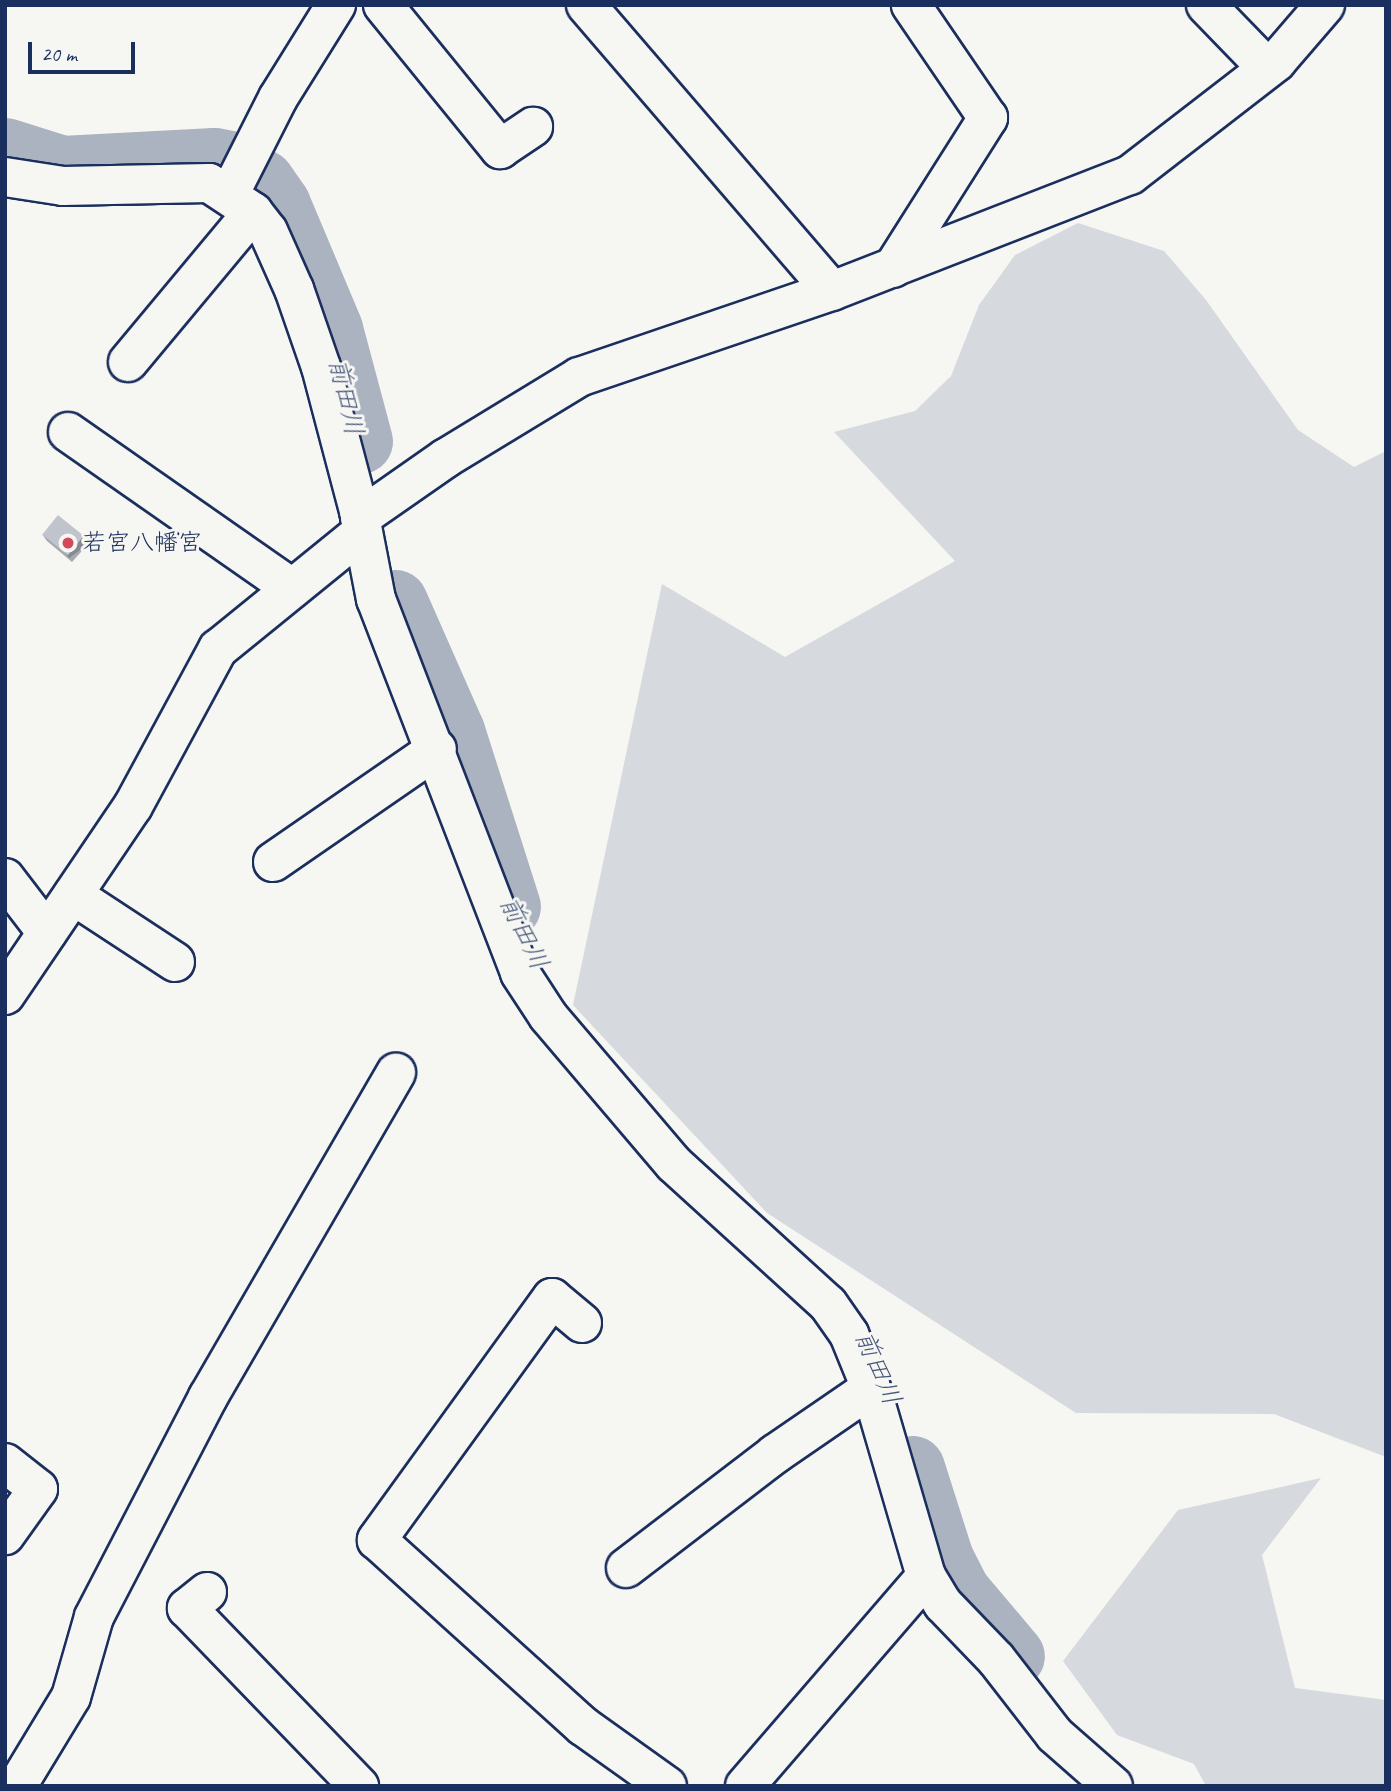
<!DOCTYPE html>
<meta charset="utf-8">
<style>
body{margin:0}
#map{position:relative;width:1391px;height:1791px;overflow:hidden;background:#f6f6f2;font-family:Caveat,"Klee One",sans-serif}
div>[style]{position:absolute}
.green>*{inset:0;background:#d6d9dd}
.river>*{height:65px;margin:-32.5px;padding:0 32.5px;transform-origin:32.5px;border-radius:32.5px;background:#abb2c0}
.roads{filter:drop-shadow(2px 0 #1b2f5e) drop-shadow(-2px 0 #1b2f5e) drop-shadow(0 2px #1b2f5e) drop-shadow(0 -2px #1b2f5e)}
.minor>*{height:38px;margin:-19px;padding:0 19px;transform-origin:19px;border-radius:19px;background:#f6f6f2}
.wall>*{inset:0;background:#a5a9b0}
.shaded-wall>*{inset:0;background:#868990;transform-origin:0 0}
.building>*{inset:0;background:#c0c4cd;transform-origin:0 0}
.dots>*{width:19px;height:19px;translate:-50% -50%;box-sizing:border-box;border:4px solid #f6f6f2;border-radius:50%}
span{translate:-50% -50%;white-space:nowrap;text-align:center;line-height:1.15;-webkit-text-stroke:6px #f6f6f2;paint-order:stroke}
.poi-label{font-size:24px;color:#1b2f5e}
.left{translate:0 -50%;text-align:left}
.water-label{font-size:26px;color:#46567b;font-style:italic}
.frame{position:absolute;inset:0;border:7px solid #1b2f5e;pointer-events:none}
.scale{position:absolute;left:28px;top:42px;width:107px;height:32px;box-sizing:border-box;border:4px solid #1b2f5e;border-top:0;padding-left:9px;font-size:21px;line-height:24px;white-space:nowrap;color:#1b2f5e;-webkit-text-stroke:5px #f6f6f2;paint-order:stroke}
</style>
<div id="map">
<div class="green">
<div style="clip-path:polygon(1078px 223px,1164px 251px,1206px 300px,1298px 430px,1354px 467px,1386px 451px,1386px 1457px,1274px 1414px,1076px 1413px,767px 1213px,573px 1005px,662px 584px,785px 657px,955px 561px,834px 432px,915px 411px,951px 376px,979px 305px,1015px 255px)"></div>
<div style="clip-path:polygon(1321px 1478px,1262px 1555px,1295px 1688px,1386px 1700px,1386px 1786px,1206px 1786px,1194px 1764px,1117px 1735px,1063px 1661px,1178px 1510px)"></div>
</div>
<div class="river">
<div style="left:5px;top:150px;width:60px;rotate:17.5deg"></div>
<div style="left:62px;top:168px;width:152px;rotate:-3deg"></div>
<div style="left:214px;top:160px;width:21px;rotate:11deg"></div>
<div style="left:235px;top:164px;width:32px;rotate:34deg"></div>
<div style="left:262px;top:182px;width:28px;rotate:55deg"></div>
<div style="left:278px;top:205px;width:134px;rotate:67.2deg"></div>
<div style="left:330px;top:329px;width:116px;rotate:75deg"></div>
<div style="left:395px;top:602px;width:141px;rotate:66.2deg"></div>
<div style="left:452px;top:731px;width:184px;rotate:72.3deg"></div>
<div style="left:912px;top:1468px;width:96px;rotate:72.3deg"></div>
<div style="left:941px;top:1559px;width:36px;rotate:63deg"></div>
<div style="left:957px;top:1591px;width:85px;rotate:49.8deg"></div>
</div>
<div class="roads">
<div class="minor">
<div style="left:383px;top:5px;width:186px;rotate:50.9deg"></div>
<div style="left:500px;top:149px;width:40px;rotate:-34deg"></div>
<div style="left:586px;top:5px;width:377px;rotate:49.3deg"></div>
<div style="left:1206px;top:5px;width:88px;rotate:45.9deg"></div>
<div style="left:5px;top:177px;width:59px;rotate:8.8deg"></div>
<div style="left:63px;top:186px;width:146px;rotate:-1.2deg"></div>
<div style="left:209px;top:183px;width:53px;rotate:33.4deg"></div>
<div style="left:253px;top:212px;width:24px;rotate:52deg"></div>
<div style="left:268px;top:231px;width:64px;rotate:65.9deg"></div>
<div style="left:294px;top:289px;width:83px;rotate:70.9deg"></div>
<div style="left:321px;top:367px;width:149px;rotate:75.2deg"></div>
<div style="left:359px;top:511px;width:90px;rotate:79.1deg"></div>
<div style="left:376px;top:599px;width:401px;rotate:68.9deg"></div>
<div style="left:520px;top:973px;width:51px;rotate:56.9deg"></div>
<div style="left:548px;top:1016px;width:194px;rotate:49.6deg"></div>
<div style="left:674px;top:1164px;width:208px;rotate:42.3deg"></div>
<div style="left:828px;top:1304px;width:37px;rotate:55deg"></div>
<div style="left:849px;top:1334px;width:58px;rotate:67.8deg"></div>
<div style="left:871px;top:1388px;width:196px;rotate:73.7deg"></div>
<div style="left:926px;top:1576px;width:33px;rotate:59deg"></div>
<div style="left:943px;top:1604px;width:76px;rotate:46.1deg"></div>
<div style="left:996px;top:1659px;width:96px;rotate:52.2deg"></div>
<div style="left:1055px;top:1735px;width:77px;rotate:41.3deg"></div>
<div style="left:230px;top:193px;width:106px;rotate:-63.2deg"></div>
<div style="left:278px;top:98px;width:110px;rotate:-58.1deg"></div>
<div style="left:893px;top:268px;width:178px;rotate:-57.7deg"></div>
<div style="left:988px;top:118px;width:137px;rotate:-124.3deg"></div>
<div style="left:128px;top:362px;width:195px;rotate:-50.2deg"></div>
<div style="left:68px;top:432px;width:273px;rotate:34.9deg"></div>
<div style="left:360px;top:518px;width:105px;rotate:-34.9deg"></div>
<div style="left:446px;top:458px;width:156px;rotate:-31.3deg"></div>
<div style="left:579px;top:377px;width:267px;rotate:-18.8deg"></div>
<div style="left:832px;top:291px;width:320px;rotate:-21.3deg"></div>
<div style="left:1130px;top:175px;width:185px;rotate:-37.7deg"></div>
<div style="left:1276px;top:62px;width:75px;rotate:-49.3deg"></div>
<div style="left:273px;top:862px;width:199px;rotate:-34.6deg"></div>
<div style="left:5px;top:878px;width:69px;rotate:52.6deg"></div>
<div style="left:73px;top:895px;width:122px;rotate:33.3deg"></div>
<div style="left:5px;top:995px;width:228px;rotate:-55.9deg"></div>
<div style="left:133px;top:806px;width:179px;rotate:-61.6deg"></div>
<div style="left:218px;top:649px;width:186px;rotate:-39.1deg"></div>
<div style="left:582px;top:1323px;width:39px;rotate:-140deg"></div>
<div style="left:552px;top:1298px;width:299px;rotate:125.9deg"></div>
<div style="left:377px;top:1540px;width:278px;rotate:42.1deg"></div>
<div style="left:583px;top:1726px;width:103px;rotate:35.5deg"></div>
<div style="left:5px;top:1463px;width:42px;rotate:38.2deg"></div>
<div style="left:38px;top:1489px;width:57px;rotate:125.7deg"></div>
<div style="left:626px;top:1568px;width:188px;rotate:-37.4deg"></div>
<div style="left:775px;top:1454px;width:116px;rotate:-34.5deg"></div>
<div style="left:207px;top:1592px;width:26px;rotate:141deg"></div>
<div style="left:187px;top:1608px;width:248px;rotate:46deg"></div>
<div style="left:17px;top:1786px;width:104px;rotate:-58.8deg"></div>
<div style="left:71px;top:1697px;width:83px;rotate:-74deg"></div>
<div style="left:94px;top:1617px;width:248px;rotate:-62.6deg"></div>
<div style="left:208px;top:1397px;width:375px;rotate:-59.9deg"></div>
<div style="left:745px;top:1786px;width:277px;rotate:-49.2deg"></div>
</div>
</div>
<div class="wall">
<div style="clip-path:polygon(42px 534px,89px 543px,72px 562px,47px 541px)"></div>
</div>
<div class="shaded-wall">
<div style="left:84px;top:536px;width:9px;height:25px;rotate:54deg"></div>
</div>
<div class="building">
<div style="left:58px;top:515px;width:33px;height:25px;rotate:39deg"></div>
</div>
<div class="dots">
<div style="left:68px;top:543px;background:#d1495b"></div>
</div>
<div class="poi-label">
<span class="left" style="left:82px;top:543px">若宮八幡宮</span>
</div>
<div class="water-label">
<span style="left:346px;top:397px;rotate:77deg">前田川</span>
<span style="left:524px;top:933px;rotate:64deg">前田川</span>
<span style="left:878px;top:1368px;rotate:67deg">前田川</span>
</div>
<div class="frame"></div>
<div class="scale">20 m</div>
</div>
